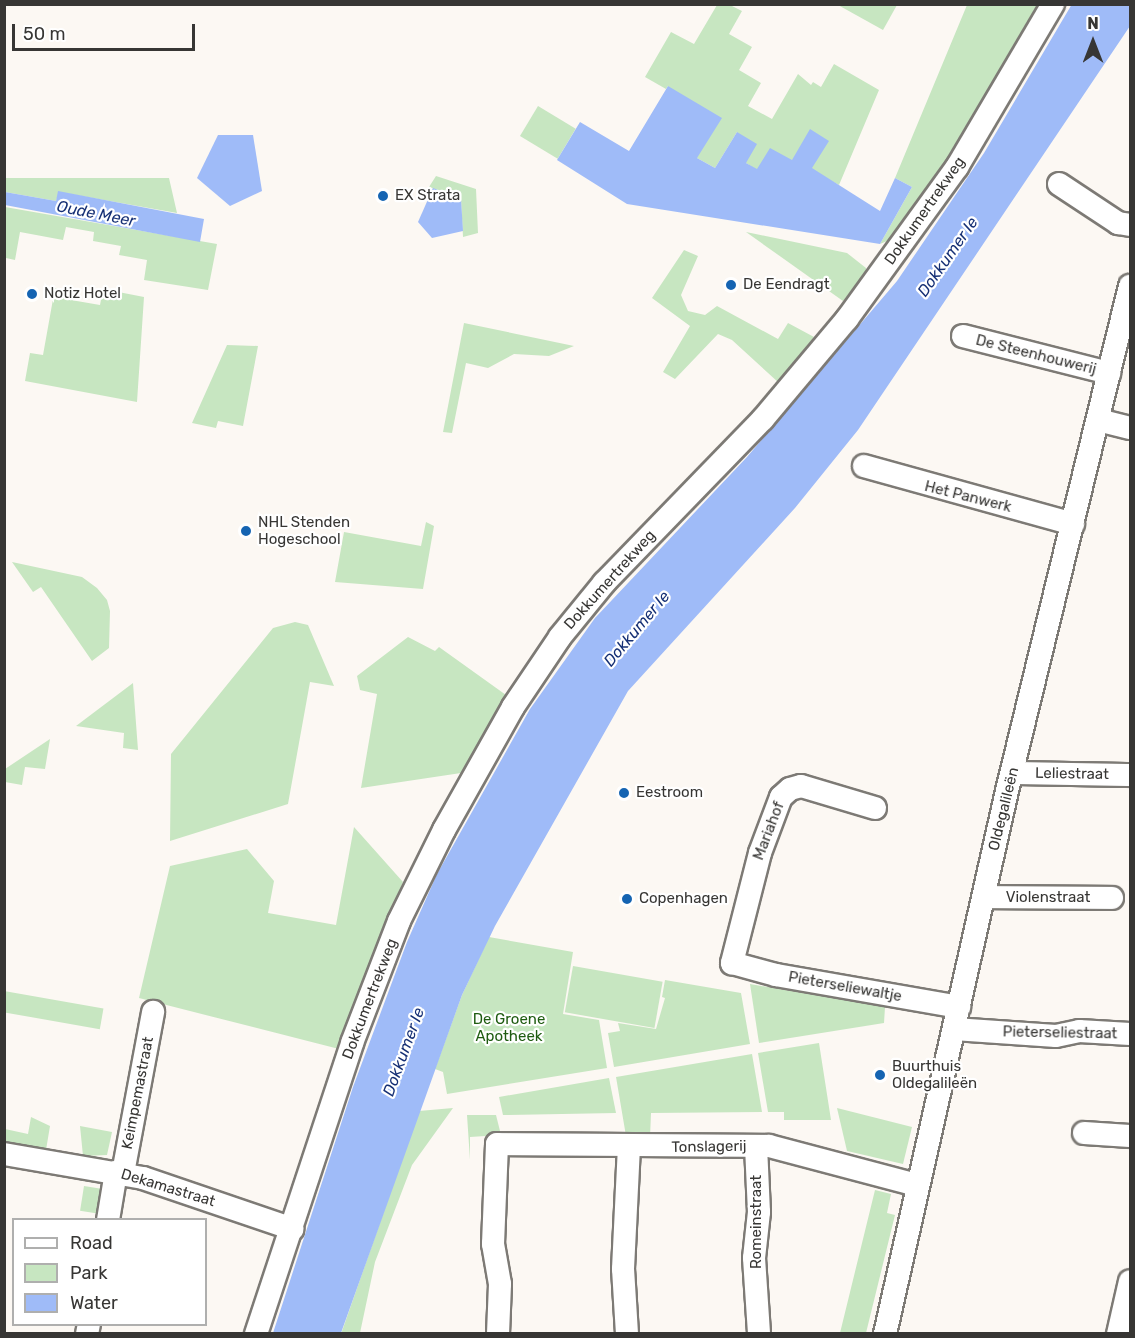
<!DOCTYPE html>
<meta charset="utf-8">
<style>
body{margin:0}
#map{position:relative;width:1135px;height:1338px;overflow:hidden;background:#fcf8f3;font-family:Rubik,sans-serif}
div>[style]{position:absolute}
.green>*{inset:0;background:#c7e6c1;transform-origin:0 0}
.water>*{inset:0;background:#9fbbf8}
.roads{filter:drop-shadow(2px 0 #7d7a75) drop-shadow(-2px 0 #7d7a75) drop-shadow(0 2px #7d7a75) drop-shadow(0 -2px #7d7a75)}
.minor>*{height:22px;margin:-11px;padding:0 11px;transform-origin:11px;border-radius:11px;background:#fff}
.dots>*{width:16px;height:16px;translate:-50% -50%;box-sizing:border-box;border:3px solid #fff;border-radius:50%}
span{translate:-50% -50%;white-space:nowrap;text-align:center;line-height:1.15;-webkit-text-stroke:4.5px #fff;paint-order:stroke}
.poi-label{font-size:15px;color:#373634}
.left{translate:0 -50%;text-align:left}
.street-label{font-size:15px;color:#373634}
.park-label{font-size:15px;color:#1f5c11}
.water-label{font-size:16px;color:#163075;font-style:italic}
.frame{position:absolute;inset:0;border:6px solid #373634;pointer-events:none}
.legend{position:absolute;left:12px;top:1218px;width:195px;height:108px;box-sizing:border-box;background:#fff;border:2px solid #afafae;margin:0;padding:8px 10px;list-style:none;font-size:18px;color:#373634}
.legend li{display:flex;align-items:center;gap:12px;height:30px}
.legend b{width:30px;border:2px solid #afafae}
.north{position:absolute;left:1063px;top:12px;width:60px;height:60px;-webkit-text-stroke:4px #fff;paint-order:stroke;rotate:0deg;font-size:16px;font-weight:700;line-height:24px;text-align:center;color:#373634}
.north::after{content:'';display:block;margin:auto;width:21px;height:27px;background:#373634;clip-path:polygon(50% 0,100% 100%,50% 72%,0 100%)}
.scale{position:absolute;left:12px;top:24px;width:183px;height:27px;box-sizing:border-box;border:3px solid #373634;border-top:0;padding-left:8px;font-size:18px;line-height:21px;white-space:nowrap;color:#373634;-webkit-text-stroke:4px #fff;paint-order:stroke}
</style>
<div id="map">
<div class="green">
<div style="clip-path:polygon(717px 5px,730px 5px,742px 11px,729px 34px,752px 47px,739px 70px,761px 83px,748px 106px,772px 119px,798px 74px,811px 85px,813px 82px,821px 87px,834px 64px,879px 90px,839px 185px,791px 160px,757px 170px,746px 163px,737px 132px,715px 168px,697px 158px,668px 86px,666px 89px,645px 77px,671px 32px,694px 44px)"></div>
<div style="clip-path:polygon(838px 5px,897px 5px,883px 30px)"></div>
<div style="clip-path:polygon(967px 5px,1041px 5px,959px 145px,892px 239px,880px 244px,912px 187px,895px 178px)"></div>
<div style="left:538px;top:106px;width:44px;height:35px;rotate:31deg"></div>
<div style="clip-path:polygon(436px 176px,476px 189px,478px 233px,463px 237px,461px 199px,429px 187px)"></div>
<div style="clip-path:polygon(4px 178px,169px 178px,177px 213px,59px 192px,56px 201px,5px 192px)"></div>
<div style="clip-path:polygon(5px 207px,217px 244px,208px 290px,144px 280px,147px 260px,119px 255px,121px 246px,93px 241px,94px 232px,66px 227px,63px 240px,20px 232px,15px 260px,6px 258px,5px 265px)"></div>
<div style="clip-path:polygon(746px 232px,847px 253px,866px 268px,866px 272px,843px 301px)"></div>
<div style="clip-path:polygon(684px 250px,698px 256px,681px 295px,688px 311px,705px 315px,717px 306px,778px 339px,788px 323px,814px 337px,779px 383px,732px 340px,718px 334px,675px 379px,663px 372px,690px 326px,652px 298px)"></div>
<div style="clip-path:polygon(55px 288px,73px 291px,71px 300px,100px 305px,103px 289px,144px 297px,137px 402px,25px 381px,30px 353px,43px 355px)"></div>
<div style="clip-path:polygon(464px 323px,574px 346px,549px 356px,514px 354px,488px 368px,466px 363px,452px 433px,443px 432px)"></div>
<div style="clip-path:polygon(227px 345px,258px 346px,243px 426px,218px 421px,216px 428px,192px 423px)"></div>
<div style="clip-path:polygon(426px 522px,434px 526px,423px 589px,335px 582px,344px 532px,421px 546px)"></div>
<div style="clip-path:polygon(12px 562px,82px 577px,97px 588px,107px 600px,110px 611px,109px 648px,92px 661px,41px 587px,33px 592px)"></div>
<div style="clip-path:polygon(295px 622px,308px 625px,334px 686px,310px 682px,288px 804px,170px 841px,171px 754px,273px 628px)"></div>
<div style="clip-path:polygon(408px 637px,435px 651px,439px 647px,506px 695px,461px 773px,361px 788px,377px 694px,360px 690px,357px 676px)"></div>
<div style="clip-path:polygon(133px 683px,138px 750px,123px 748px,124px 733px,76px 726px)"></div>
<div style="clip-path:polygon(50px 739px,45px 769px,25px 767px,22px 785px,5px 782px,5px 769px)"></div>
<div style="clip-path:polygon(354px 827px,403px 882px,339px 1049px,139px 998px,170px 866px,247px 849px,274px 881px,268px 913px,336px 925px)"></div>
<div style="clip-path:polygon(489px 937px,573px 952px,563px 1014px,599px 1020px,607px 1068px,447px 1094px,443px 1072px,435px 1069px,462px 995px)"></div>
<div style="left:573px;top:966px;width:91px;height:47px;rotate:10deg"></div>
<div style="clip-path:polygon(665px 980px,741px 993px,750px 1044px,614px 1067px,608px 1033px,620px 1031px,618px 1023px,656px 1029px,665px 998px,662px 997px)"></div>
<div style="clip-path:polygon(750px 984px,885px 1007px,884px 1023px,759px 1043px)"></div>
<div style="left:4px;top:991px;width:101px;height:21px;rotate:10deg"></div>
<div style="clip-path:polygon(819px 1043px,831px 1120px,784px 1120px,784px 1112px,768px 1112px,758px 1053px)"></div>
<div style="clip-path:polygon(752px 1054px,762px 1112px,651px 1113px,650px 1138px,626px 1136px,616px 1077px)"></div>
<div style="clip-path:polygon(609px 1078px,616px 1113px,503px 1115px,499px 1097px)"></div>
<div style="clip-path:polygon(453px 1108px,412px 1165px,375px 1262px,360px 1333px,341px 1334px,419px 1111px)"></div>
<div style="clip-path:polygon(837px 1108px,912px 1127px,903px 1164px,847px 1151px)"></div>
<div style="clip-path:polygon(467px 1115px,496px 1115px,501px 1135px,470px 1137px,470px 1160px)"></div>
<div style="clip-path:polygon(31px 1117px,50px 1126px,46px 1150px,5px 1143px,5px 1129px,28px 1134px)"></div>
<div style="clip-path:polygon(80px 1126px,112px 1132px,107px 1155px,83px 1156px)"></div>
<div style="left:84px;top:1186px;width:19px;height:25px;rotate:9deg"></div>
<div style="clip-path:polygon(875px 1190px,891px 1194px,887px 1213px,895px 1215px,866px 1333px,840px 1333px)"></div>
</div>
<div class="water">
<div style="clip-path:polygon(1072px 4px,1130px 5px,1130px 26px,858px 430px,795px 508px,628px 691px,495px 926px,462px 995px,341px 1333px,273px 1333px,353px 1087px,407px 942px,437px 874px,530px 709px,595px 618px,747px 457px,897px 281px,984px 153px)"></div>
<div style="clip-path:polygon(668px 86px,722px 118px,697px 158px,715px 168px,737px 132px,757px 144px,746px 163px,757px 169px,770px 148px,792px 160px,810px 129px,829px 141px,812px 168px,880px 211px,895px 178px,912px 187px,880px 244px,627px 204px,557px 160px,580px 122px,629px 151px)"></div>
<div style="clip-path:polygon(218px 135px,253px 135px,262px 191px,230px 206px,197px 178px)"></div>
<div style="clip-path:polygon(433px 188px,461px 199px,463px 231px,432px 238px,418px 222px)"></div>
<div style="clip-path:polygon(58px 191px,204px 219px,200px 242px,5px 205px,5px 192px,56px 201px)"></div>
</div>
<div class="roads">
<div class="minor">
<div style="left:1059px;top:184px;width:71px;rotate:33.5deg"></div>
<div style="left:1118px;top:223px;width:12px;rotate:9deg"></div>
<div style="left:963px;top:336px;width:151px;rotate:14.2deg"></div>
<div style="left:1098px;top:420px;width:33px;rotate:14deg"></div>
<div style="left:864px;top:466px;width:217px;rotate:15.5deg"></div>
<div style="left:1013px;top:773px;width:117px;rotate:1deg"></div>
<div style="left:875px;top:808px;width:77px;rotate:-163.4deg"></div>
<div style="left:801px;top:786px;width:11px;rotate:165deg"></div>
<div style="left:790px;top:789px;width:12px;rotate:138deg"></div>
<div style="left:781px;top:797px;width:60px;rotate:110.6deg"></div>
<div style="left:760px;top:853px;width:114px;rotate:104.3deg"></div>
<div style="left:732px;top:963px;width:46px;rotate:15.3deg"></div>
<div style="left:776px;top:975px;width:186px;rotate:9.9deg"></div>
<div style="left:984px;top:897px;width:128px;rotate:0.4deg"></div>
<div style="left:954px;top:1029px;width:102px;rotate:3.9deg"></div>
<div style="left:1056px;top:1036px;width:24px;rotate:-12deg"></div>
<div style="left:1079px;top:1031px;width:51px;rotate:3.4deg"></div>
<div style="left:1084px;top:1133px;width:46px;rotate:3.7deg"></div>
<div style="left:756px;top:1146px;width:66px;rotate:87.4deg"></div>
<div style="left:759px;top:1212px;width:46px;rotate:96.2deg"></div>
<div style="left:754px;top:1258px;width:76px;rotate:86.2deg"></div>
<div style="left:4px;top:1154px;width:141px;rotate:9.8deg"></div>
<div style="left:143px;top:1178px;width:158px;rotate:18.8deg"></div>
<div style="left:123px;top:1173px;width:164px;rotate:-79.4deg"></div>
<div style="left:108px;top:1220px;width:49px;rotate:-80.5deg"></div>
<div style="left:87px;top:1334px;width:10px;rotate:-79deg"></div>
<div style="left:256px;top:1334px;width:306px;rotate:-71.7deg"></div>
<div style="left:352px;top:1043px;width:131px;rotate:-68.9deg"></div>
<div style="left:399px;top:921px;width:102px;rotate:-63.7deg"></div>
<div style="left:444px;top:830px;width:141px;rotate:-60.7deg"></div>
<div style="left:513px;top:707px;width:84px;rotate:-56.1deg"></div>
<div style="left:560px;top:637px;width:70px;rotate:-50.8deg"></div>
<div style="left:604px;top:583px;width:228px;rotate:-45.9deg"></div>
<div style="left:763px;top:419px;width:131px;rotate:-50deg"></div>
<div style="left:847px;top:319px;width:188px;rotate:-54.1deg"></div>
<div style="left:957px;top:167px;width:189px;rotate:-59.5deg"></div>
<div style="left:498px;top:1334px;width:50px;rotate:-87.7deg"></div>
<div style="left:500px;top:1284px;width:41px;rotate:-99.9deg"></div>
<div style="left:493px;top:1244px;width:100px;rotate:-87.7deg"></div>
<div style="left:497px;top:1144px;width:272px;rotate:0.4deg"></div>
<div style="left:769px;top:1146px;width:153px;rotate:14.8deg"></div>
<div style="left:627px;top:1334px;width:65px;rotate:-93.5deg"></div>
<div style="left:623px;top:1269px;width:121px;rotate:-87.2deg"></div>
<div style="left:885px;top:1334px;width:557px;rotate:-77.34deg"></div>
<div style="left:1007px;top:791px;width:520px;rotate:-76.31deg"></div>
<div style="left:1118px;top:1334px;width:54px;rotate:-77.2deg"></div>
</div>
</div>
<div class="dots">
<div style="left:383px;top:196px;background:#1564b2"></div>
<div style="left:731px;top:285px;background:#1564b2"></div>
<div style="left:32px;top:294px;background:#1564b2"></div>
<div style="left:246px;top:531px;background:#1564b2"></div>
<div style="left:624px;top:793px;background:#1564b2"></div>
<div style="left:627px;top:899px;background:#1564b2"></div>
<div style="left:880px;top:1075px;background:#1564b2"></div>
</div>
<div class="poi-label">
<span class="left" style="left:395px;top:196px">EX Strata</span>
<span class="left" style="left:743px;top:285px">De Eendragt</span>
<span class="left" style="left:44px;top:294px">Notiz Hotel</span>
<span class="left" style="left:258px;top:531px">NHL Stenden<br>Hogeschool</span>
<span class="left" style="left:636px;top:793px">Eestroom</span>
<span class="left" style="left:639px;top:899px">Copenhagen</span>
<span class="left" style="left:892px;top:1075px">Buurthuis<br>Oldegalileën</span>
</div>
<div class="street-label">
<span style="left:925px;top:211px;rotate:-55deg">Dokkumertrekweg</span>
<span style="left:1036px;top:355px;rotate:14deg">De Steenhouwerij</span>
<span style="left:968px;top:497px;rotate:14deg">Het Panwerk</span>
<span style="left:610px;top:580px;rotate:-48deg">Dokkumertrekweg</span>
<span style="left:1072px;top:774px;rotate:1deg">Leliestraat</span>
<span style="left:1004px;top:809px;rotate:-76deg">Oldegalileën</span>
<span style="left:769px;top:831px;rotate:-69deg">Mariahof</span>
<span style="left:1048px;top:898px">Violenstraat</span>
<span style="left:845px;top:987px;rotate:10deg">Pieterseliewaltje</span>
<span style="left:370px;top:999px;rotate:-69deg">Dokkumertrekweg</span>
<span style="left:1060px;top:1033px;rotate:1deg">Pieterseliestraat</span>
<span style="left:138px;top:1093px;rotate:-79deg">Keimpemastraat</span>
<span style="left:709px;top:1147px;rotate:-1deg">Tonslagerij</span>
<span style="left:168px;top:1188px;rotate:17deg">Dekamastraat</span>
<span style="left:757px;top:1222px;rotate:-90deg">Romeinstraat</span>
</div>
<div class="park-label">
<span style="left:509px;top:1028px">De Groene<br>Apotheek</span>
</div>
<div class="water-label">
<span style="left:96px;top:214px;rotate:11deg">Oude Meer</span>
<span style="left:948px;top:257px;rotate:-55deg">Dokkumer Ie</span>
<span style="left:637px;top:629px;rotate:-50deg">Dokkumer Ie</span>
<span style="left:404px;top:1052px;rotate:-70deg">Dokkumer Ie</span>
</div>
<div class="frame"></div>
<ul class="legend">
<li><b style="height:8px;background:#fff"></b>Road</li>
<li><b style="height:16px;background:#c7e6c1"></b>Park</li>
<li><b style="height:16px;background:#9fbbf8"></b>Water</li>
</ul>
<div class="north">N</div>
<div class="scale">50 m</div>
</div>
